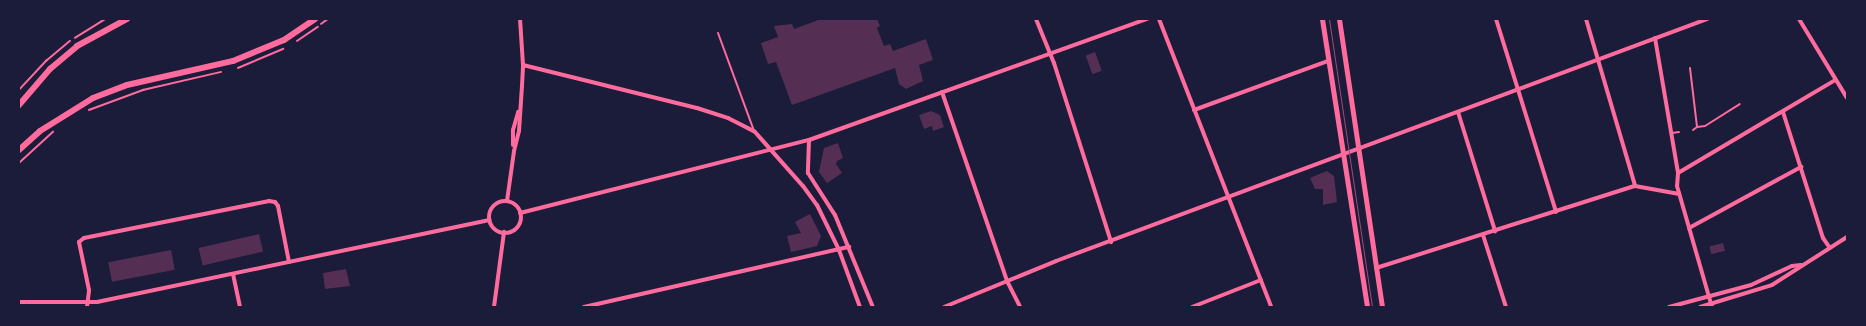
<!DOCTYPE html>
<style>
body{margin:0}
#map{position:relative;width:1866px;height:326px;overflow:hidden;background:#1b1b3a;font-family:Overpass,sans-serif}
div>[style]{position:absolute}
.building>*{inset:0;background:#542f53;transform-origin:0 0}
.path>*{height:1.5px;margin:-0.75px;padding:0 0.75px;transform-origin:0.75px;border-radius:0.75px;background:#ff6b9d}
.service>*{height:2px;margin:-1px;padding:0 1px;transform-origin:1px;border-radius:1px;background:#ff6b9d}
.minor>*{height:4px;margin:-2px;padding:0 2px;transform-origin:2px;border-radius:2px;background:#ff6b9d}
.minor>.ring{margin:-2px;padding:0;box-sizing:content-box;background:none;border:4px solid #ff6b9d;border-radius:50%}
.tertiary>*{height:5px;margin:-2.5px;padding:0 2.5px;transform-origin:2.5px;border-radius:2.5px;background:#ff6b9d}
.primary>*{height:6px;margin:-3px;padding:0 3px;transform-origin:3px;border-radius:3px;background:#ff6b9d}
.tram>*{height:1px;margin:-0.5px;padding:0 0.5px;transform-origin:0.5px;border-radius:0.5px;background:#a44b75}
span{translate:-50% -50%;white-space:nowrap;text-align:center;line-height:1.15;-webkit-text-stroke:3.5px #1b1b3a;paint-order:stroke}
.frame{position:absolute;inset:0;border:20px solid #1b1b3a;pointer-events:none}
</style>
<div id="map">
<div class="building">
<div style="clip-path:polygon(821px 19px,877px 19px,880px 26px,877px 28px,884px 46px,890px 44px,893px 51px,926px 39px,933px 60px,919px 65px,923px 81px,906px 89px,899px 84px,895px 68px,792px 105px,776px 62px,768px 64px,761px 43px,778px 37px,774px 26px,792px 24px,794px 29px)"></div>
<div style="left:1095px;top:52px;width:20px;height:10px;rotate:70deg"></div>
<div style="clip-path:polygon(931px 111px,940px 115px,944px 127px,933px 131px,932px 126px,924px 129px,919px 115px)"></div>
<div style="clip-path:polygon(838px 143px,843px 158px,837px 161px,836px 164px,842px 173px,827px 183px,819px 172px,824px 148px)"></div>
<div style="clip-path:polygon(1327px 171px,1334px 176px,1337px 202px,1323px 205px,1323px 189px,1315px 189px,1310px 178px)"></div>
<div style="clip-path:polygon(810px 214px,821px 236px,817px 246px,791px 252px,787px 236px,801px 233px,795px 222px)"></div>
<div style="left:259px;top:234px;width:18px;height:62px;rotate:77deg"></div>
<div style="left:1723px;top:243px;width:8px;height:14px;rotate:76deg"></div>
<div style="left:171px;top:250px;width:20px;height:64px;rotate:79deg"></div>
<div style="clip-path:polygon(346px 269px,350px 286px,325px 289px,323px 273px)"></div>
</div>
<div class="path">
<div style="left:321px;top:24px;width:9px;rotate:-36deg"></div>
<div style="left:75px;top:38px;width:36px;rotate:-32deg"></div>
<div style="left:297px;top:41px;width:25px;rotate:-34deg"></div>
<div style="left:238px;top:68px;width:49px;rotate:-22.9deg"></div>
<div style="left:19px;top:90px;width:40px;rotate:-47deg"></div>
<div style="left:46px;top:61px;width:31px;rotate:-40deg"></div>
<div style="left:89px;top:110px;width:58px;rotate:-20.3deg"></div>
<div style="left:143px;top:90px;width:80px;rotate:-13deg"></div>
<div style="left:19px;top:163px;width:46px;rotate:-42.4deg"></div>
</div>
<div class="service">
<div style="left:718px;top:33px;width:104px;rotate:69.8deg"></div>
<div style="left:1690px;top:68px;width:59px;rotate:83.2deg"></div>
<div style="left:1697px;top:127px;width:5px;rotate:143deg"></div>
<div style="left:1697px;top:127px;width:8px;rotate:-7deg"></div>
<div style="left:1705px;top:126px;width:41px;rotate:-32.2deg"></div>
<div style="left:1672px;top:133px;width:7px;rotate:-8deg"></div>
</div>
<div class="minor">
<div style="left:1036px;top:19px;width:48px;rotate:67.8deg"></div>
<div style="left:1054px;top:63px;width:188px;rotate:72.3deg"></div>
<div style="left:1159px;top:19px;width:309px;rotate:68.7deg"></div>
<div style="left:1496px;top:19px;width:202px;rotate:72.7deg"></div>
<div style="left:1586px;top:19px;width:174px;rotate:73.6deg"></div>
<div style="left:1799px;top:19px;width:92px;rotate:58.7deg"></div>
<div style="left:1655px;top:38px;width:137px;rotate:80.3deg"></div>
<div style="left:1678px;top:173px;width:13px;rotate:94deg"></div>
<div style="left:1677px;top:186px;width:126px;rotate:73.9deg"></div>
<div style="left:523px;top:65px;width:179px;rotate:13.9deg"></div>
<div style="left:697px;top:108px;width:33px;rotate:18deg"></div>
<div style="left:728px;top:118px;width:30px;rotate:27deg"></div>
<div style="left:755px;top:132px;width:72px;rotate:48.4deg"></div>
<div style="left:803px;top:186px;width:24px;rotate:54deg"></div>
<div style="left:817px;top:205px;width:50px;rotate:63.9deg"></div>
<div style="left:839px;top:250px;width:61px;rotate:69.8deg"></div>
<div style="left:942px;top:92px;width:200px;rotate:71deg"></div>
<div style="left:1007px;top:281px;width:29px;rotate:63deg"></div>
<div style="left:1194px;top:110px;width:143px;rotate:-20.1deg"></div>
<div style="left:1458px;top:112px;width:125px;rotate:72.7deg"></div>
<div style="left:1783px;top:112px;width:132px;rotate:72.4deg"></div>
<div style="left:1823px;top:238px;width:12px;rotate:55deg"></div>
<div style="left:809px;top:140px;width:33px;rotate:92deg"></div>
<div style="left:808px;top:173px;width:50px;rotate:57.3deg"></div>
<div style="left:835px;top:215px;width:100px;rotate:67.6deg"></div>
<div style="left:513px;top:145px;width:15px;rotate:-90deg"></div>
<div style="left:513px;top:130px;width:19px;rotate:-74deg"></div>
<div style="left:1678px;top:173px;width:182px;rotate:-30.6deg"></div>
<div style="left:507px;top:201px;width:50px;rotate:-82deg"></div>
<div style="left:514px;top:151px;width:21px;rotate:-76deg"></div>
<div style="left:519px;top:131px;width:45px;rotate:-86.2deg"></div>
<div style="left:522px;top:86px;width:21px;rotate:-87deg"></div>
<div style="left:523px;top:65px;width:46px;rotate:-93.7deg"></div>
<div class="ring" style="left:489px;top:201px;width:28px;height:28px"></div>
<div style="left:520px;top:213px;width:298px;rotate:-14.2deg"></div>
<div style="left:809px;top:140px;width:359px;rotate:-19.7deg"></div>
<div style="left:1689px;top:228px;width:128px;rotate:-28.6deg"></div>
<div style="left:1483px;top:235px;width:76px;rotate:72.3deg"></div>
<div style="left:1376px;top:268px;width:272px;rotate:-17.6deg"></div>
<div style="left:1635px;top:186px;width:45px;rotate:10.3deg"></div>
<div style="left:233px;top:274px;width:34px;rotate:78deg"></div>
<div style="left:19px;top:302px;width:78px"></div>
<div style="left:97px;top:302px;width:401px;rotate:-11.8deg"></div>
<div style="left:87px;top:307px;width:17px;rotate:-83deg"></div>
<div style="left:89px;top:290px;width:49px;rotate:-101.8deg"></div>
<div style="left:79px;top:242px;width:6px;rotate:-39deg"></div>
<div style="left:84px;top:238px;width:189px;rotate:-11.3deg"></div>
<div style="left:269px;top:201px;width:6px;rotate:9deg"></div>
<div style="left:275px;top:202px;width:5px;rotate:53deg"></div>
<div style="left:278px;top:206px;width:57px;rotate:78.9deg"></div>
<div style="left:494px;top:307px;width:76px;rotate:-82.4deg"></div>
<div style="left:584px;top:307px;width:272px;rotate:-12.8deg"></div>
<div style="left:944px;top:307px;width:121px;rotate:-22.3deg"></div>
<div style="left:1056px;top:261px;width:695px;rotate:-20.39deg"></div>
<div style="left:1192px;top:307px;width:74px;rotate:-21.4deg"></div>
<div style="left:1669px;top:307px;width:85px;rotate:-15deg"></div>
<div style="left:1751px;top:285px;width:45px;rotate:-24.9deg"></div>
<div style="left:1792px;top:266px;width:9px;rotate:-6deg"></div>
<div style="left:1700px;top:307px;width:75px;rotate:-17deg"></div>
<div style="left:1772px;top:285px;width:89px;rotate:-32.6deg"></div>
</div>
<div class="tertiary">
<div style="left:1322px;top:19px;width:291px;rotate:81.1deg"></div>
<div style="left:1339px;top:19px;width:291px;rotate:81.5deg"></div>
</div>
<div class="primary">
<div style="left:19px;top:105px;width:48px;rotate:-49.3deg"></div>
<div style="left:50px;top:69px;width:35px;rotate:-40deg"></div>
<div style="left:77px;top:46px;width:57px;rotate:-28.4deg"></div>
<div style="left:19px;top:150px;width:28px;rotate:-42deg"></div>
<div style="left:40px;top:131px;width:62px;rotate:-31.9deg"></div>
<div style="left:93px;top:98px;width:36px;rotate:-21deg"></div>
<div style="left:127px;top:85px;width:109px;rotate:-12.8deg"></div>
<div style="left:233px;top:61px;width:55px;rotate:-22.4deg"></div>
<div style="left:284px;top:40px;width:37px;rotate:-34deg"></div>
</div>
<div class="tram">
<div style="left:1329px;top:19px;width:291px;rotate:81.5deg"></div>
</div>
<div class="frame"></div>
</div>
